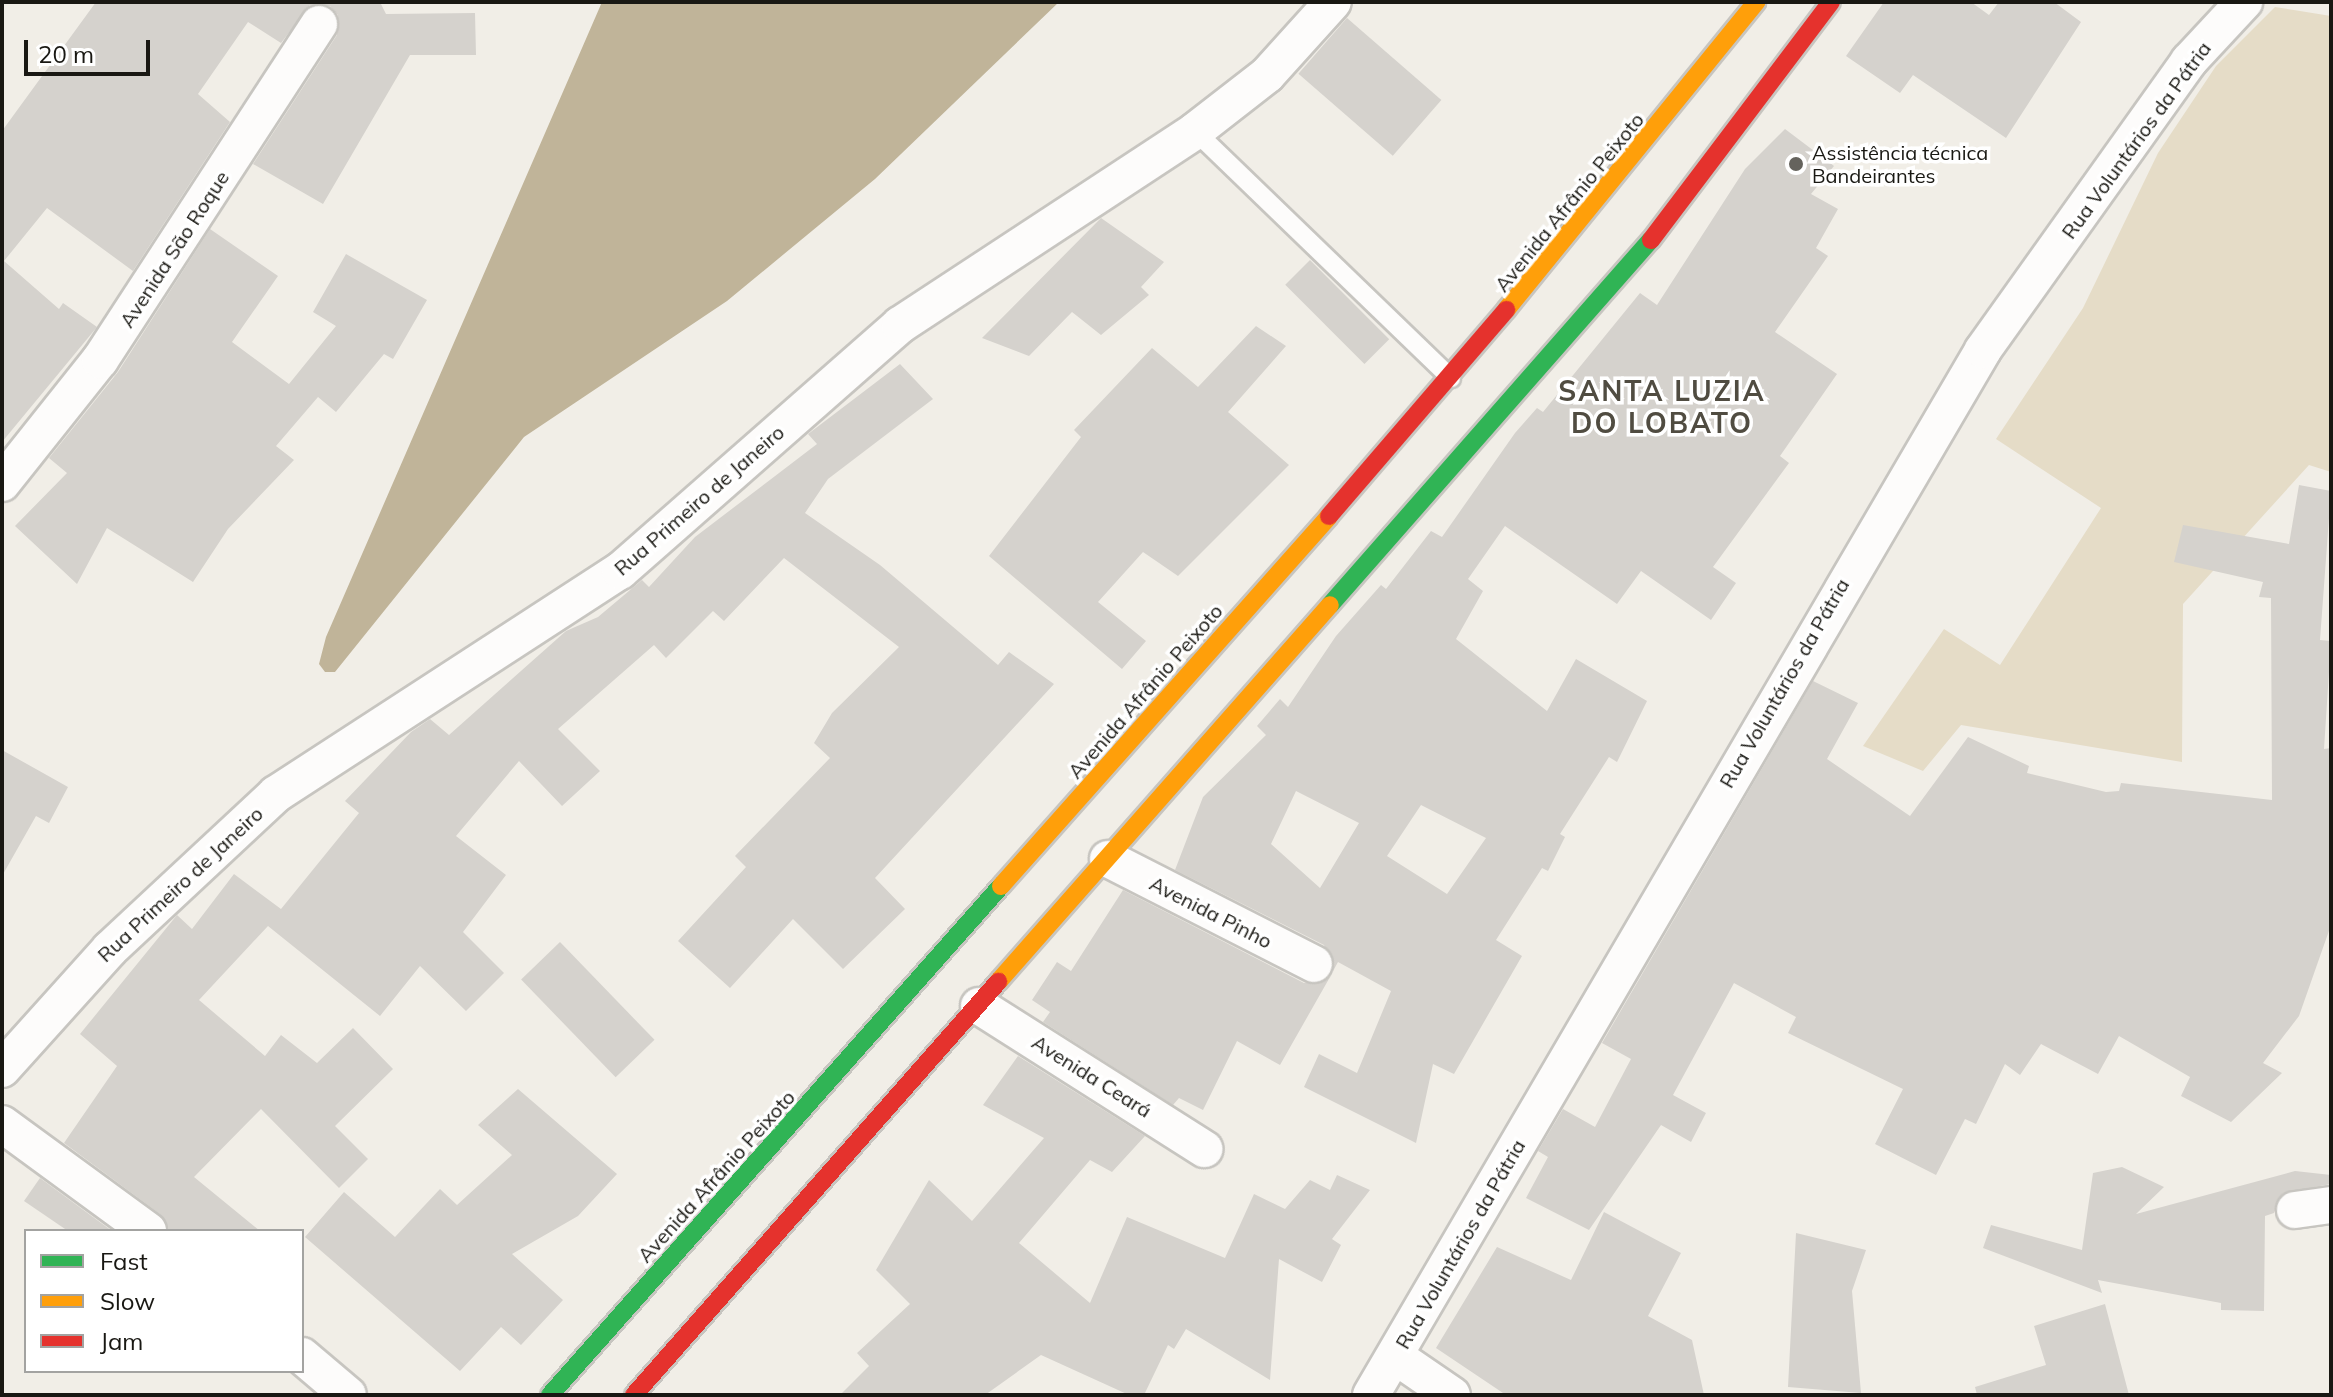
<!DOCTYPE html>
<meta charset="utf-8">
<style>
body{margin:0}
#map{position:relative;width:2333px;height:1397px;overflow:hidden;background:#f1eee7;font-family:Mulish,sans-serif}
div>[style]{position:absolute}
.green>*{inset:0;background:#e5dcc7}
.water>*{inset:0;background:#c0b499}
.building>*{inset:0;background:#d5d2cd;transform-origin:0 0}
.roads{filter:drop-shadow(2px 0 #c7c5c0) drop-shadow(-2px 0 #c7c5c0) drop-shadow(0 2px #c7c5c0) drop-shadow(0 -2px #c7c5c0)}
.lane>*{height:18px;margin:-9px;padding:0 9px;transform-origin:9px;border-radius:9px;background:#fdfcfb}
.street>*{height:36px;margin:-18px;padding:0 18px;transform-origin:18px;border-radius:18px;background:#fdfcfb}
.fast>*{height:18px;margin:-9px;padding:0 9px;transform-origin:9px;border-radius:9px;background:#30b455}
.slow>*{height:18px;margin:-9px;padding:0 9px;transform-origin:9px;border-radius:9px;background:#ff9f0a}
.jam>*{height:18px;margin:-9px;padding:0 9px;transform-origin:9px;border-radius:9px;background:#e5322d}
.dots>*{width:22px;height:22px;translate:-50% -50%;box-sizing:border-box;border:4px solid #fff;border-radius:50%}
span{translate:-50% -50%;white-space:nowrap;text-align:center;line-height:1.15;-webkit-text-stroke:7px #fff;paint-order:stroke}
.street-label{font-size:20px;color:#191813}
.poi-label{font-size:20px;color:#191813}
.left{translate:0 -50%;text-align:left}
.district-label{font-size:28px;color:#504c41;font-weight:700;letter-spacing:2px}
.frame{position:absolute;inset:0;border:4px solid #191813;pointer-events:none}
.legend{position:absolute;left:24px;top:1229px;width:280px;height:144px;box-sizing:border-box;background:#fff;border:2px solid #a3a3a1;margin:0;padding:10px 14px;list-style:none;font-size:24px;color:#191813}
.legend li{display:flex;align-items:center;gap:16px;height:40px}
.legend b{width:40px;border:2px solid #a3a3a1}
.scale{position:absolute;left:24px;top:40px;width:126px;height:36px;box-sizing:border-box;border:4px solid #191813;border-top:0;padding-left:10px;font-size:24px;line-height:28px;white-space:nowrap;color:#191813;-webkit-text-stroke:6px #fff;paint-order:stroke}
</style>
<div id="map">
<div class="green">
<div style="clip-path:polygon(2275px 7px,2331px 16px,2331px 472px,2309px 465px,2183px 604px,2182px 762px,1961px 725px,1923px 771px,1863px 746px,1944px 629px,2000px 665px,2101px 508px,1996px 439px,2083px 308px,2158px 153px,2216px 66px)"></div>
</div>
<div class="water">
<div style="clip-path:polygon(602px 2px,1059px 2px,875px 179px,727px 301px,524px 437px,335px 672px,325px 672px,319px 664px,326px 637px)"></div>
</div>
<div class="building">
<div style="clip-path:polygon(96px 2px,380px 2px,386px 14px,475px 13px,476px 55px,410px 55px,323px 204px,253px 164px,337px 35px,338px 15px,330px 6px,310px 5px,281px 43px,248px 22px,198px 94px,230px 122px,133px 271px,47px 208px,4px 261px,59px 309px,63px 303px,97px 327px,2px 442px,2px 131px)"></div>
<div style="clip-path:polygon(1884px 2px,1971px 2px,1989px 15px,1999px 2px,2054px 2px,2081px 22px,2006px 138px,1913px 75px,1900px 93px,1846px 56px)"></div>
<div style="left:1347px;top:18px;width:125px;height:74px;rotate:41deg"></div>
<div style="clip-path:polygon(evenodd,1785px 129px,1834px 166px,1811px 194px,1838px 209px,1816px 248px,1828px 256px,1775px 332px,1837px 374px,1780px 456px,1789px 463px,1713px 567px,1736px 583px,1711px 620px,1641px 571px,1617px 604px,1505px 526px,1468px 579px,1483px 591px,1456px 639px,1547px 711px,1576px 659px,1647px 701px,1617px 762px,1609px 757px,1560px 834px,1565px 837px,1548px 871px,1542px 868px,1496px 940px,1522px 956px,1454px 1074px,1433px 1064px,1416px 1143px,1304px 1087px,1319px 1054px,1357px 1073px,1391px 991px,1338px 962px,1333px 971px,1324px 945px,1175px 870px,1203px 797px,1266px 735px,1257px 726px,1280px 699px,1288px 707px,1336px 636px,1381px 585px,1386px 589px,1431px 531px,1442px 537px,1515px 433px,1537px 408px,1543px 412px,1640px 293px,1657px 305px,1745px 169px,1785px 129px,1296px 791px,1359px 823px,1320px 888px,1271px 844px,1296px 791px,1785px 129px,1421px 805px,1486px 838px,1447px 894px,1387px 856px,1421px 805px)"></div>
<div style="clip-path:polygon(1101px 218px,1164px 262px,1141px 287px,1149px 295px,1101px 335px,1072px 312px,1029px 356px,982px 338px)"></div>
<div style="clip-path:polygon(210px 229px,278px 276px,232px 342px,289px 384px,336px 326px,313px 312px,346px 254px,427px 300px,393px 359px,384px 354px,336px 412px,318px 397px,276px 446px,294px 460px,228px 529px,193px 582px,107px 528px,77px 584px,15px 526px,67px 473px,49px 458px,118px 372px)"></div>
<div style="left:1310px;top:260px;width:112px;height:35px;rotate:45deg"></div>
<div style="clip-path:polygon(1256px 326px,1286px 346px,1228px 412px,1289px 465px,1178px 576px,1143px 552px,1098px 602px,1146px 641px,1122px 669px,989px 556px,1081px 437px,1074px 430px,1152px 348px,1198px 387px)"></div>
<div style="clip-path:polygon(900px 364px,933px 399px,828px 479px,805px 513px,880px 565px,998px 665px,1009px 652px,1054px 684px,875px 878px,905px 909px,843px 969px,793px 919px,730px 988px,678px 941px,746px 867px,735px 856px,830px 758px,814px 743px,832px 713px,899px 647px,784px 558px,724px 621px,713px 611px,666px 658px,654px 645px,558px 729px,600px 771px,562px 806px,519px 761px,456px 836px,506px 875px,463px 932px,504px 973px,466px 1011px,420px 966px,380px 1016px,268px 926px,199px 1000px,265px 1056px,281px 1035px,317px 1063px,353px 1028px,393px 1069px,335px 1126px,368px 1159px,339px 1188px,261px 1109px,194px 1177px,260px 1231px,169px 1231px,160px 1214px,64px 1143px,117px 1066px,80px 1034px,177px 915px,192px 929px,234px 874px,281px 909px,359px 813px,345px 801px,411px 732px,430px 719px,449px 735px,566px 631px,598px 617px,642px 580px,649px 587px,695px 537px,817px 444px,808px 434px)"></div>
<div style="clip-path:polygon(2299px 485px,2331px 491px,2320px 640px,2331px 641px,2324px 749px,2331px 748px,2331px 925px,2299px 1016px,2263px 1063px,2282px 1073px,2231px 1122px,2181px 1096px,2190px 1077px,2119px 1036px,2098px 1074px,2041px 1044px,2020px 1075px,2005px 1064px,1976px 1124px,1965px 1119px,1936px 1175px,1875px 1144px,1903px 1089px,1788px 1033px,1796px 1017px,1734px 983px,1673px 1095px,1706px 1113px,1691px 1142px,1661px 1125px,1589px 1230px,1526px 1198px,1548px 1157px,1538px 1151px,1563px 1109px,1595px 1127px,1631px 1059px,1602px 1043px,1813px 681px,1858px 703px,1827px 759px,1910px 816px,1968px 737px,2029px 766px,2027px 773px,2106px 792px,2119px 791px,2121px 783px,2272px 800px,2271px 598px,2259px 597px,2263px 582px,2174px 562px,2183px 525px,2289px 544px)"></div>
<div style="clip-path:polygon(2px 750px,68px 787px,49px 823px,36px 816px,2px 876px)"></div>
<div style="clip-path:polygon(1123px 890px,1304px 983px,1330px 977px,1280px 1065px,1237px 1041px,1203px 1110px,1179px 1098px,1173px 1105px,1043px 1022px,1050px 1012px,1032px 1000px,1057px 962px,1071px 971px)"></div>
<div style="left:560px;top:942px;width:136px;height:54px;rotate:46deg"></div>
<div style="clip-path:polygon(1018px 1056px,1145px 1136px,1112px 1172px,1090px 1160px,1019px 1243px,1090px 1303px,1127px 1217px,1225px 1258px,1254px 1194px,1285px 1209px,1310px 1180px,1330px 1190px,1337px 1175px,1370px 1190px,1332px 1239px,1341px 1245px,1322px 1282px,1279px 1259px,1270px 1380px,1186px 1329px,1174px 1349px,1168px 1345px,1144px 1395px,1129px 1395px,1041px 1355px,985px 1395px,840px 1395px,869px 1366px,857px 1353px,910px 1304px,876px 1270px,929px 1180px,972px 1221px,1044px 1138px,983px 1105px)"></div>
<div style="clip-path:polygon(518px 1089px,617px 1174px,578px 1216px,512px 1254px,563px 1300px,521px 1345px,501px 1327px,460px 1371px,305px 1237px,344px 1192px,395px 1237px,440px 1189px,457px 1205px,512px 1155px,478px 1125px)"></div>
<div style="clip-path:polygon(2122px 1167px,2164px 1187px,2136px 1214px,2295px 1171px,2331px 1175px,2331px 1184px,2283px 1193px,2274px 1213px,2265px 1216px,2264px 1311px,2221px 1310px,2221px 1303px,2098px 1280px,2102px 1293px,1983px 1248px,1991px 1225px,2082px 1250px,2093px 1173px)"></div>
<div style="clip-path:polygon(40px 1178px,112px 1231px,68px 1231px,24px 1201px)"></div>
<div style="clip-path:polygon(1604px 1212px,1681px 1253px,1648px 1316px,1692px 1340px,1704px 1395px,1506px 1395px,1436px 1348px,1497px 1247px,1571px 1280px)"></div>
<div style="clip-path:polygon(1796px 1233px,1866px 1250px,1852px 1291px,1861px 1393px,1788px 1387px)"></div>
<div style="clip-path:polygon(2105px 1304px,2129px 1395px,1977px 1395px,1975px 1387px,2046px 1365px,2034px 1326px)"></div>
</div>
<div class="roads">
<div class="lane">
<div style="left:1195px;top:131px;width:356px;rotate:44deg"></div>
</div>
<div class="street">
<div style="left:2px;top:483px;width:157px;rotate:-51.5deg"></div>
<div style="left:100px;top:360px;width:401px;rotate:-56.9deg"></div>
<div style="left:1108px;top:859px;width:231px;rotate:27deg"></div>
<div style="left:979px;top:1006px;width:267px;rotate:32.4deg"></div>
<div style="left:2px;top:1069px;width:161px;rotate:-48deg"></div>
<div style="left:110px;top:949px;width:227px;rotate:-43deg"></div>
<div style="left:276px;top:794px;width:410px;rotate:-33deg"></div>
<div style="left:620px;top:571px;width:373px;rotate:-41.3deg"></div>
<div style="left:900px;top:325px;width:353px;rotate:-33.3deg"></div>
<div style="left:1195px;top:131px;width:91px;rotate:-37.9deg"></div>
<div style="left:1267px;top:75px;width:98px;rotate:-47.9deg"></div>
<div style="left:2px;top:1124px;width:181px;rotate:36.2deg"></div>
<div style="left:2295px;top:1210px;width:36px;rotate:-8deg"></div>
<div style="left:302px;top:1356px;width:60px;rotate:40.3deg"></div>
<div style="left:1395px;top:1356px;width:69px;rotate:34.4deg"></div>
<div style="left:1371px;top:1395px;width:1211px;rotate:-59.64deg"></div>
<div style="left:1983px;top:350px;width:355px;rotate:-54.5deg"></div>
<div style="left:2189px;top:61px;width:81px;rotate:-47deg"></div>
</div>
<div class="fast">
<div style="left:1330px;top:605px;width:486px;rotate:-48.7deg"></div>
<div style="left:550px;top:1395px;width:680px;rotate:-48.46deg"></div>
</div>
<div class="slow">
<div style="left:1506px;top:310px;width:397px;rotate:-50.9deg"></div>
<div style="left:1001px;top:886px;width:494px;rotate:-48.4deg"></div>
<div style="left:998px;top:982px;width:502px;rotate:-48.63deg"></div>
</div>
<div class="jam">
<div style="left:1651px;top:240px;width:298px;rotate:-52.9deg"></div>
<div style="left:1329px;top:516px;width:272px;rotate:-49.3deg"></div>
<div style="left:634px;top:1395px;width:551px;rotate:-48.61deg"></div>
</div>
</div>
<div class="dots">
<div style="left:1796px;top:164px;background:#65635d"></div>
</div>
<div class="street-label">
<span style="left:2136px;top:140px;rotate:-54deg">Rua Voluntários da Pátria</span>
<span style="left:1569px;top:202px;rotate:-51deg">Avenida Afrânio Peixoto</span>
<span style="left:174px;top:249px;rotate:-57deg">Avenida São Roque</span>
<span style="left:699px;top:500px;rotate:-41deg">Rua Primeiro de Janeiro</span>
<span style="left:1784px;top:683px;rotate:-60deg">Rua Voluntários da Pátria</span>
<span style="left:1145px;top:691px;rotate:-49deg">Avenida Afrânio Peixoto</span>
<span style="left:180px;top:884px;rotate:-43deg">Rua Primeiro de Janeiro</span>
<span style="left:1211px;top:912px;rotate:27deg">Avenida Pinho</span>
<span style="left:1092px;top:1076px;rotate:32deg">Avenida Ceará</span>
<span style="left:716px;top:1176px;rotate:-48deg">Avenida Afrânio Peixoto</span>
<span style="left:1460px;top:1244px;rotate:-60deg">Rua Voluntários da Pátria</span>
</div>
<div class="poi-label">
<span class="left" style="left:1812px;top:164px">Assistência técnica<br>Bandeirantes</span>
</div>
<div class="district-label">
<span style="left:1662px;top:407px">SANTA LUZIA<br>DO LOBATO</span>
</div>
<div class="frame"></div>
<ul class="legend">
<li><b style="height:10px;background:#30b455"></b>Fast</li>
<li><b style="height:10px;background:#ff9f0a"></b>Slow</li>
<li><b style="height:10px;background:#e5322d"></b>Jam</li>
</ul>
<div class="scale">20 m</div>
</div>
